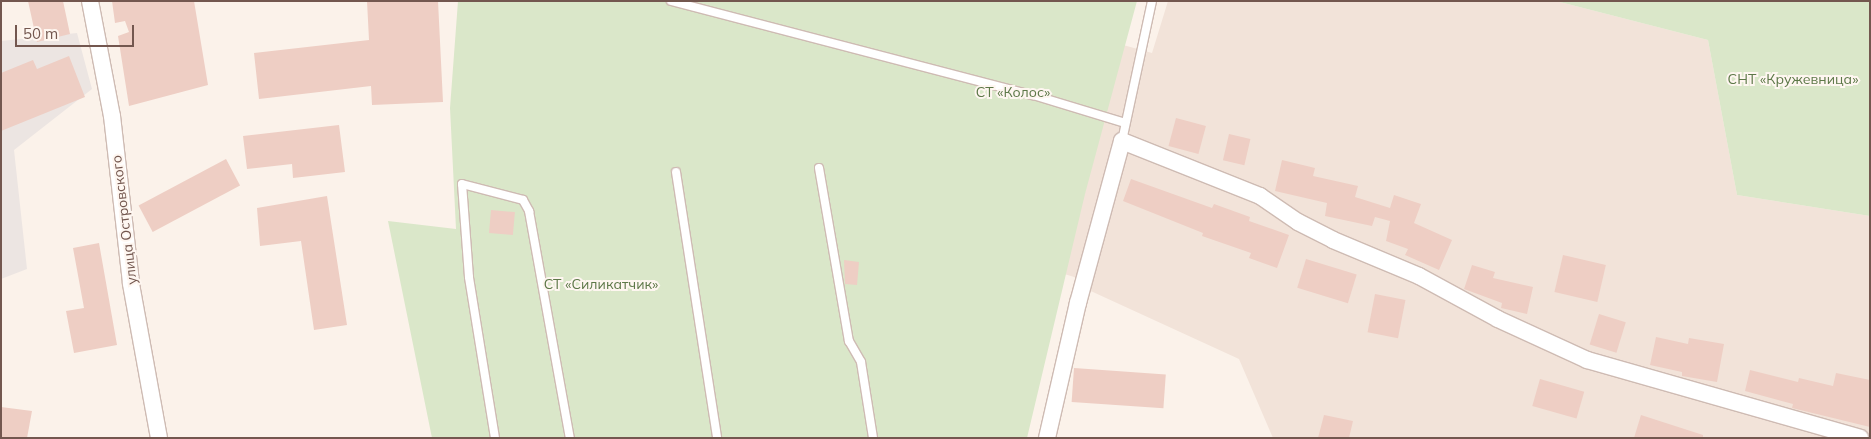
<!DOCTYPE html>
<meta charset="utf-8">
<style>
body{margin:0}
#map{position:relative;width:1871px;height:439px;overflow:hidden;background:#fbf2ea;font-family:Mulish,sans-serif}
div>[style]{position:absolute}
.residential>*{inset:0;background:#f2e3d9}
.industrial>*{inset:0;background:#ece5e2}
.green>*{inset:0;background:#dae7c9}
.building>*{inset:0;background:#eecec4;transform-origin:0 0}
.roads{filter:drop-shadow(1px 0 #cebbb3) drop-shadow(-1px 0 #cebbb3) drop-shadow(0 1px #cebbb3) drop-shadow(0 -1px #cebbb3)}
.lane>*{height:8px;margin:-4px;padding:0 4px;transform-origin:4px;border-radius:4px;background:#fff}
.street>*{height:16px;margin:-8px;padding:0 8px;transform-origin:8px;border-radius:8px;background:#fff}
span{translate:-50% -50%;white-space:nowrap;text-align:center;line-height:1.15;-webkit-text-stroke:4px #fef6f0;paint-order:stroke}
.park-label{font-size:14px;color:#5d7848}
.street-label{font-size:14px;color:#73574f}
.frame{position:absolute;inset:0;border:2px solid #73574f;pointer-events:none}
.scale{position:absolute;left:15px;top:25px;width:119px;height:22px;box-sizing:border-box;border:2px solid #73574f;border-top:0;padding-left:6px;font-size:15px;line-height:18px;white-space:nowrap;color:#73574f;-webkit-text-stroke:4px #fef6f0;paint-order:stroke}
</style>
<div id="map">
<div class="residential">
<div style="clip-path:polygon(1168px 1px,1556px 1px,1708px 40px,1737px 195px,1870px 216px,1870px 438px,1273px 438px,1239px 359px,1082px 287px,1084px 280px,1035px 265px,1098px 38px,1152px 53px)"></div>
</div>
<div class="industrial">
<div style="clip-path:polygon(77px 33px,92px 89px,14px 150px,27px 269px,1px 279px,1px 41px)"></div>
</div>
<div class="green">
<div style="clip-path:polygon(458px 1px,1137px 1px,1085px 194px,1027px 438px,432px 438px,388px 221px,456px 229px,450px 108px)"></div>
<div style="clip-path:polygon(1556px 1px,1870px 1px,1870px 216px,1737px 195px,1708px 40px)"></div>
</div>
<div class="building">
<div style="clip-path:polygon(28px 1px,63px 1px,70px 34px,37px 42px)"></div>
<div style="clip-path:polygon(112px 1px,194px 1px,208px 85px,129px 106px,118px 36px,129px 32px,125px 21px,115px 23px)"></div>
<div style="clip-path:polygon(367px 1px,438px 1px,443px 102px,372px 105px,371px 86px,259px 99px,254px 53px,369px 40px)"></div>
<div style="clip-path:polygon(69px 56px,85px 97px,1px 131px,1px 73px,33px 60px,37px 69px)"></div>
<div style="left:1176px;top:118px;width:31px;height:29px;rotate:15deg"></div>
<div style="clip-path:polygon(339px 125px,345px 172px,293px 178px,292px 164px,247px 169px,243px 136px)"></div>
<div style="left:1229px;top:134px;width:22px;height:27px;rotate:13deg"></div>
<div style="left:226px;top:159px;width:30px;height:99px;rotate:62deg"></div>
<div style="clip-path:polygon(1282px 160px,1315px 168px,1313px 176px,1358px 186px,1355px 197px,1390px 208px,1394px 195px,1421px 204px,1414px 223px,1452px 240px,1439px 270px,1405px 255px,1408px 249px,1386px 241px,1390px 221px,1375px 217px,1372px 226px,1325px 216px,1327px 203px,1275px 191px)"></div>
<div style="clip-path:polygon(1131px 179px,1212px 208px,1214px 204px,1250px 217px,1249px 221px,1289px 235px,1277px 268px,1249px 258px,1251px 253px,1202px 236px,1203px 233px,1123px 201px)"></div>
<div style="clip-path:polygon(327px 196px,347px 325px,314px 330px,301px 241px,260px 246px,257px 208px)"></div>
<div style="left:491px;top:210px;width:24px;height:23px;rotate:5deg"></div>
<div style="clip-path:polygon(99px 243px,117px 345px,74px 353px,66px 311px,84px 308px,73px 248px)"></div>
<div style="left:1563px;top:255px;width:44px;height:38px;rotate:13deg"></div>
<div style="left:1306px;top:259px;width:53px;height:30px;rotate:17deg"></div>
<div style="clip-path:polygon(844px 260px,859px 262px,857px 285px,845px 284px)"></div>
<div style="clip-path:polygon(1472px 265px,1495px 272px,1493px 278px,1533px 287px,1527px 314px,1501px 308px,1502px 303px,1464px 289px)"></div>
<div style="left:1375px;top:294px;width:31px;height:39px;rotate:11deg"></div>
<div style="left:1599px;top:314px;width:28px;height:32px;rotate:17deg"></div>
<div style="clip-path:polygon(1656px 337px,1688px 344px,1689px 338px,1724px 344px,1717px 382px,1682px 376px,1682px 372px,1650px 365px)"></div>
<div style="left:1074px;top:368px;width:92px;height:34px;rotate:4deg"></div>
<div style="clip-path:polygon(1750px 370px,1798px 382px,1799px 378px,1833px 386px,1836px 373px,1870px 380px,1870px 427px,1792px 408px,1793px 404px,1745px 391px)"></div>
<div style="left:1540px;top:379px;width:46px;height:28px;rotate:16deg"></div>
<div style="clip-path:polygon(1px 407px,32px 411px,27px 438px,1px 438px)"></div>
<div style="clip-path:polygon(1324px 415px,1353px 421px,1349px 438px,1318px 438px)"></div>
<div style="clip-path:polygon(1641px 415px,1703px 435px,1703px 438px,1634px 438px)"></div>
</div>
<div class="roads">
<div class="lane">
<div style="left:671px;top:1px;width:374px;rotate:14.6deg"></div>
<div style="left:1033px;top:95px;width:96px;rotate:16.9deg"></div>
<div style="left:1122px;top:141px;width:143px;rotate:-77.9deg"></div>
<div style="left:819px;top:168px;width:176px;rotate:80.2deg"></div>
<div style="left:849px;top:341px;width:24px;rotate:60deg"></div>
<div style="left:861px;top:362px;width:77px;rotate:81deg"></div>
<div style="left:676px;top:172px;width:269px;rotate:81.2deg"></div>
<div style="left:495px;top:438px;width:163px;rotate:-99.2deg"></div>
<div style="left:469px;top:277px;width:93px;rotate:-94.3deg"></div>
<div style="left:462px;top:184px;width:63px;rotate:14.7deg"></div>
<div style="left:523px;top:200px;width:13px;rotate:61deg"></div>
<div style="left:529px;top:211px;width:231px;rotate:79.8deg"></div>
</div>
<div class="street">
<div style="left:90px;top:1px;width:117px;rotate:79.2deg"></div>
<div style="left:112px;top:116px;width:169px;rotate:83.5deg"></div>
<div style="left:131px;top:284px;width:157px;rotate:79.7deg"></div>
<div style="left:1047px;top:438px;width:139px;rotate:-77.1deg"></div>
<div style="left:1078px;top:303px;width:168px;rotate:-74.8deg"></div>
<div style="left:1122px;top:141px;width:149px;rotate:21.7deg"></div>
<div style="left:1260px;top:196px;width:46px;rotate:34.4deg"></div>
<div style="left:1298px;top:222px;width:39px;rotate:27deg"></div>
<div style="left:1333px;top:240px;width:93px;rotate:22.7deg"></div>
<div style="left:1419px;top:276px;width:90px;rotate:28.6deg"></div>
<div style="left:1498px;top:319px;width:98px;rotate:24.7deg"></div>
<div style="left:1587px;top:360px;width:284px;rotate:15.9deg"></div>
</div>
</div>
<div class="park-label">
<span style="left:1793px;top:79px">СНТ «Кружевница»</span>
<span style="left:1013px;top:92px">СТ «Колос»</span>
<span style="left:601px;top:284px">СТ «Силикатчик»</span>
</div>
<div class="street-label">
<span style="left:124px;top:220px;rotate:-97deg">улица Островского</span>
</div>
<div class="frame"></div>
<div class="scale">50 m</div>
</div>
